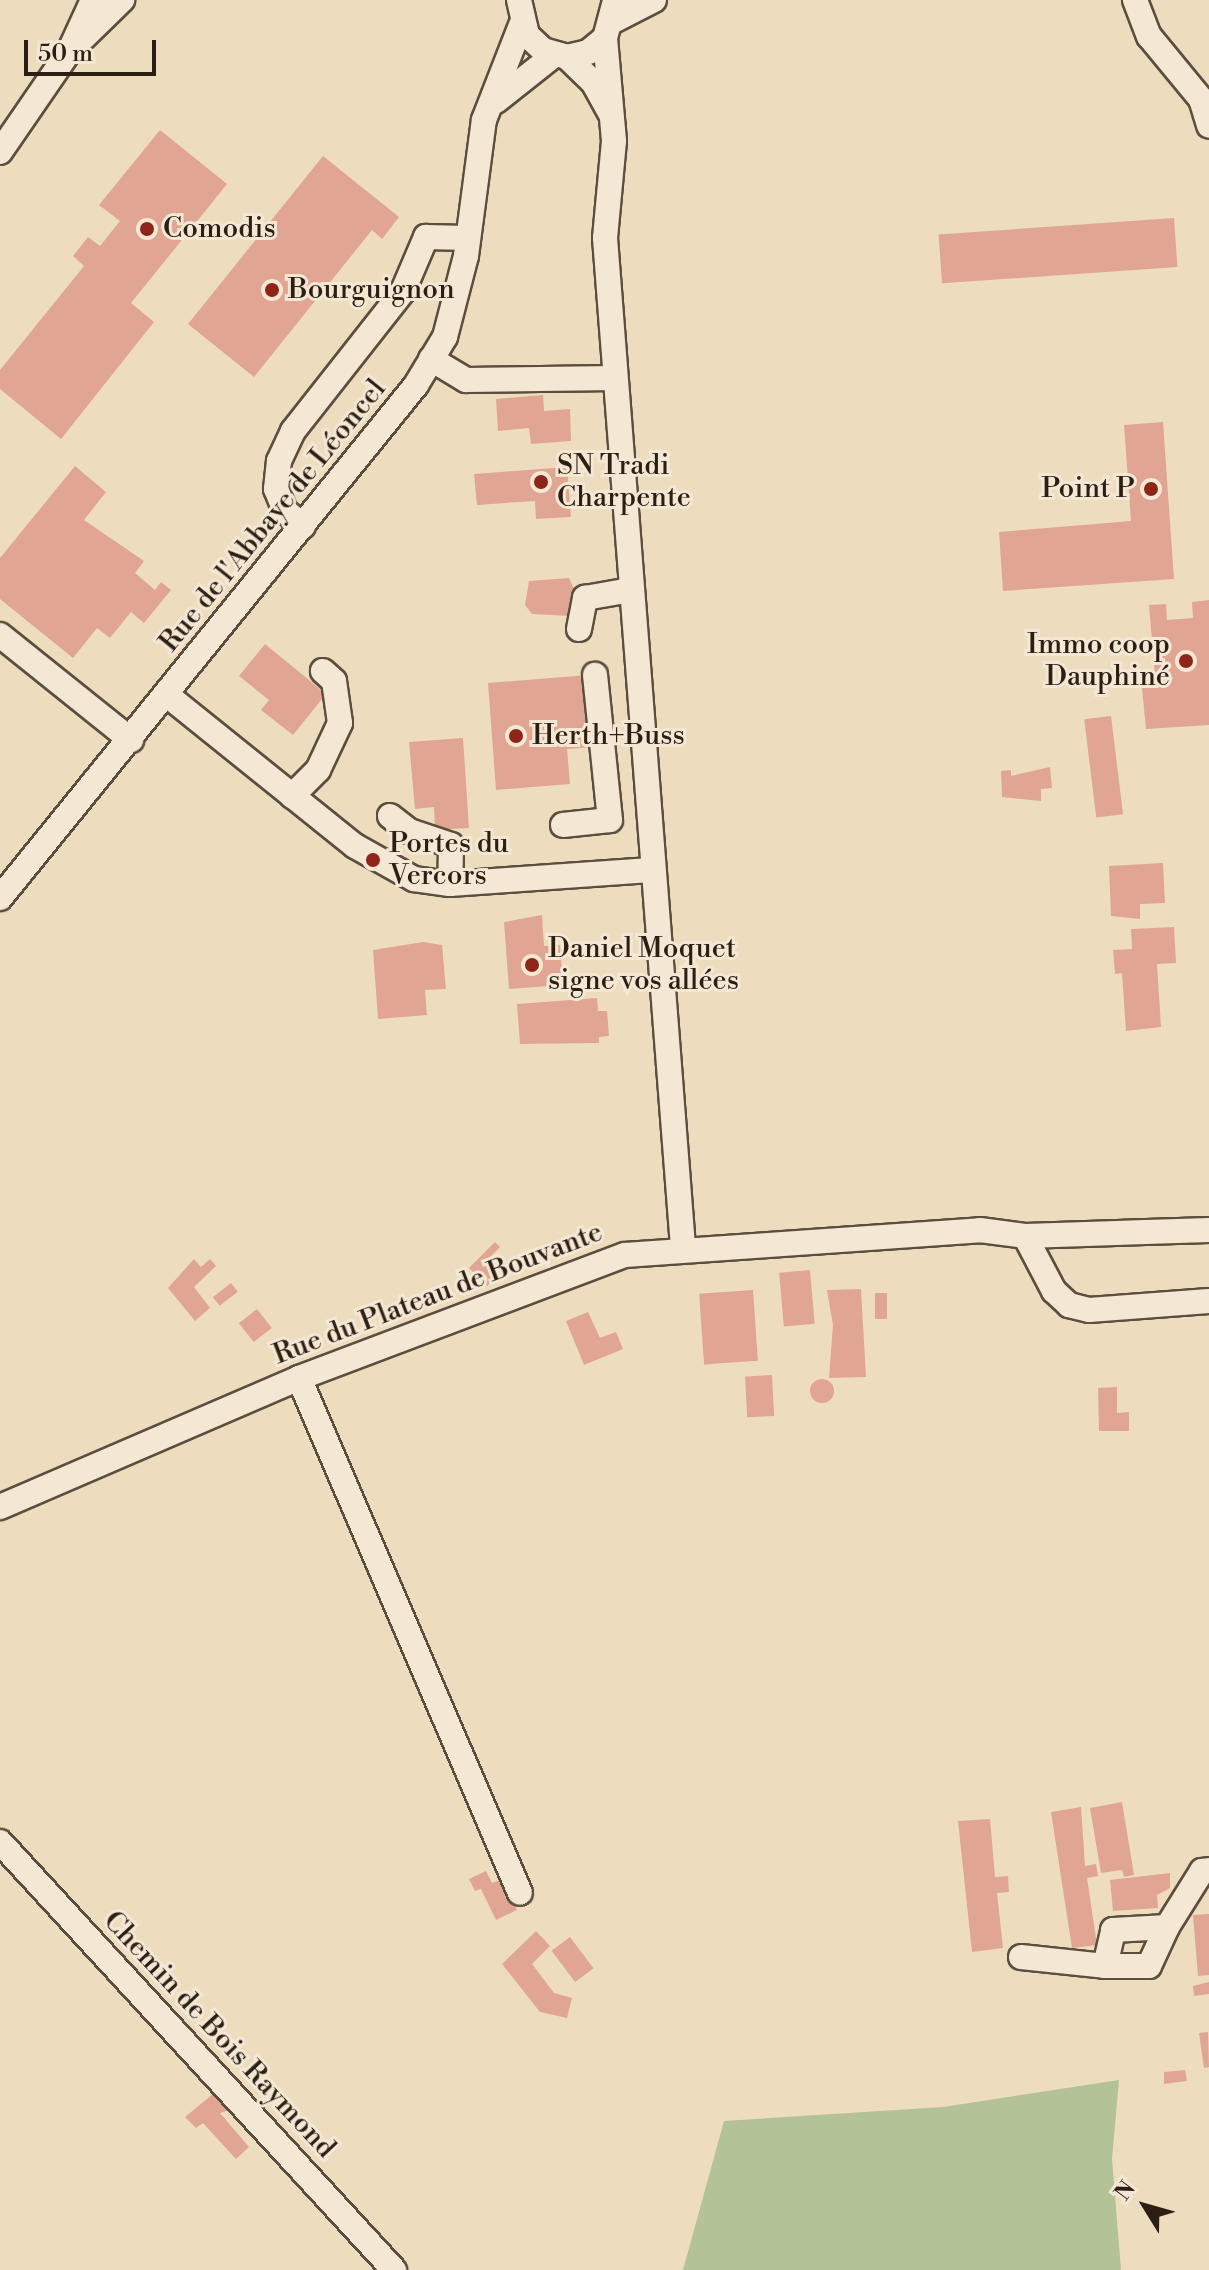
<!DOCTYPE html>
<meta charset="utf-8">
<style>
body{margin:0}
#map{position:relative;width:1209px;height:2270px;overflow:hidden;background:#eedcbf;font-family:"Libre Bodoni",serif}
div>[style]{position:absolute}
.green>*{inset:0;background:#b3c297}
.building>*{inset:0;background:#e0a693;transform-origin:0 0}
.round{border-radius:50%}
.roads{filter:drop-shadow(2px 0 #5c4e3e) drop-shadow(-2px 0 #5c4e3e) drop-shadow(0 2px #5c4e3e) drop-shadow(0 -2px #5c4e3e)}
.minor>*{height:24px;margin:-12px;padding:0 12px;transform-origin:12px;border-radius:12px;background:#f4e8d5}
.dots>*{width:22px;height:22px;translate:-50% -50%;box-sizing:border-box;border:4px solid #f4e8d5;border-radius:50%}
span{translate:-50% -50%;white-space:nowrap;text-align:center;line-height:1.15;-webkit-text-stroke:6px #f4e8d5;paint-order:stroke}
.poi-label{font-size:28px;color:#2b1e13}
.left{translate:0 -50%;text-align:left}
.right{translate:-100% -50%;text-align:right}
.street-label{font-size:28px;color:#2b1e13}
.north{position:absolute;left:1105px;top:2166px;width:80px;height:80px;-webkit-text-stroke:6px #f4e8d5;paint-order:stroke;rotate:307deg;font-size:22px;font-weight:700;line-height:32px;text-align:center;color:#2b1e13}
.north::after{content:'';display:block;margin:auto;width:28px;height:36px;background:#2b1e13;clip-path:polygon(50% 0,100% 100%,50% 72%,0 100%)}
.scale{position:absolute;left:24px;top:40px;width:132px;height:36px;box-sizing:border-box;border:4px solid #2b1e13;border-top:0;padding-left:10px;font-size:24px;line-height:28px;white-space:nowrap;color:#2b1e13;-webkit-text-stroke:6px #f4e8d5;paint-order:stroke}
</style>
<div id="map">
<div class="green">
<div style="clip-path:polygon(1119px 2080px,1112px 2159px,1121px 2270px,683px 2270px,724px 2121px,943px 2107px)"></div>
</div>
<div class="building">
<div style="clip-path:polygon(160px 130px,227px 184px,131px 303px,154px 322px,61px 439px,0 389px,0 370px,84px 266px,73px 256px,88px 237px,100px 246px,120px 221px,99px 205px)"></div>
<div style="clip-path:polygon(323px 156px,399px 217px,382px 239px,372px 230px,254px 377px,188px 324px)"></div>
<div style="left:1174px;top:218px;width:49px;height:236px;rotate:86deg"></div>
<div style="clip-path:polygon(543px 395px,544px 411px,570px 409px,571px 441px,531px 444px,529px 428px,498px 431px,496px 399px)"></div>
<div style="clip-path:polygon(1163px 422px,1174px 579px,1003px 591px,999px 532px,1131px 521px,1124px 425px)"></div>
<div style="clip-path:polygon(75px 466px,106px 492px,84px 520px,144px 561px,135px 573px,155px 590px,161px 582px,171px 590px,144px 623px,131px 612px,110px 638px,97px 628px,73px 658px,0 599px,0 558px)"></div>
<div style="clip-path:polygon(567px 467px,571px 517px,536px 519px,535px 501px,477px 505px,474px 474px)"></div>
<div style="clip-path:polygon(569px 578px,575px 591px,570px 616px,532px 614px,525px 605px,529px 581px)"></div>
<div style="clip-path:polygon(1209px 600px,1209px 725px,1146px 729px,1141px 678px,1155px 676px,1149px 605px,1166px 604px,1167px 620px,1193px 618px,1192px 602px)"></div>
<div style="clip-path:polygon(265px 644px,326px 694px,293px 735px,261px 710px,269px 700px,239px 676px)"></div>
<div style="clip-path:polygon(587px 675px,592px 747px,567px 749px,570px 784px,496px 790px,488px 683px)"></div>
<div style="left:1111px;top:716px;width:99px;height:27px;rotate:83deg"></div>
<div style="clip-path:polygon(463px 738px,469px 828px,435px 830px,434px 807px,415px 809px,409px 742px)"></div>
<div style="clip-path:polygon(1050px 767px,1052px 788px,1041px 789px,1041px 801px,1002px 797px,1001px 771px,1011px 770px,1011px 776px)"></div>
<div style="clip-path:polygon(1163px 863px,1165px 903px,1140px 904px,1140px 919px,1111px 916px,1109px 866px)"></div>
<div style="clip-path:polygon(542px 915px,544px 946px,560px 945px,563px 985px,509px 989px,504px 922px)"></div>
<div style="clip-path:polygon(1174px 927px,1176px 963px,1157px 964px,1161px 1027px,1126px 1031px,1122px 973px,1115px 974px,1113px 950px,1132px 949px,1131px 929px)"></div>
<div style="clip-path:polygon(423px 942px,442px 945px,446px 989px,425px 990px,427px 1015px,378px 1019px,373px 950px)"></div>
<div style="clip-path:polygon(597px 998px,598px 1011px,607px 1011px,609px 1036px,599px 1037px,599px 1043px,520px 1044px,517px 1004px)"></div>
<div style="clip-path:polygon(495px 1242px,500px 1247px,486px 1261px,498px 1275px,487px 1286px,469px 1268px)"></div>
<div style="clip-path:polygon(194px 1259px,201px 1267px,210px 1259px,216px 1266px,194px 1287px,210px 1308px,195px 1321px,168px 1288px)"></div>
<div style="left:810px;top:1270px;width:54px;height:31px;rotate:85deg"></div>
<div style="left:231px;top:1283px;width:11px;height:23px;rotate:52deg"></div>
<div style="clip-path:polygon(861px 1289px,866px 1377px,829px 1378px,833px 1325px,827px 1290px)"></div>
<div style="left:753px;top:1290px;width:71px;height:54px;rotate:86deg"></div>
<div style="left:875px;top:1293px;width:12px;height:26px"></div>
<div style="left:257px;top:1309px;width:24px;height:23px;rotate:52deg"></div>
<div style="clip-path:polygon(588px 1312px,600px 1338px,616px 1332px,623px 1349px,584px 1365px,566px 1321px)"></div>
<div style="left:772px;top:1375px;width:41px;height:27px;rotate:87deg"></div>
<div class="round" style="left:810px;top:1379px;width:24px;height:24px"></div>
<div style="clip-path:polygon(1117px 1387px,1117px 1413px,1129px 1412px,1129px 1431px,1099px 1431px,1098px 1388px)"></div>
<div style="clip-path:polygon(1122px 1802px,1134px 1875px,1124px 1877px,1122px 1870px,1101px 1873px,1090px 1808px)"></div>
<div style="clip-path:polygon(1081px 1807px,1085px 1866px,1096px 1864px,1098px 1876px,1087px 1878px,1097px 1945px,1072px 1948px,1051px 1812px)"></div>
<div style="clip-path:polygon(990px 1819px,995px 1877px,1008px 1876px,1009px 1892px,997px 1893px,1003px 1948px,972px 1952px,958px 1821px)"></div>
<div style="clip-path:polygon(486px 1871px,492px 1883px,502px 1879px,517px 1910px,496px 1920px,481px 1889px,475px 1891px,469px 1879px)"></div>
<div style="clip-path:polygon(1170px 1873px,1170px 1888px,1157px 1895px,1158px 1908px,1113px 1911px,1110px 1880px)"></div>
<div style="clip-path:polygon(1209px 1914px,1209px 1975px,1198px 1976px,1193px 1915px)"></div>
<div style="clip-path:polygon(536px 1931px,550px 1946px,532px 1964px,554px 1993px,572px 1998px,567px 2018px,540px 2012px,502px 1964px)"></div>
<div style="left:570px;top:1937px;width:39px;height:23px;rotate:53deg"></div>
<div style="clip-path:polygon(1209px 1982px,1209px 1994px,1194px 1996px,1193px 1986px)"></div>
<div style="clip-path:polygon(1208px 2032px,1209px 2067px,1204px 2068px,1199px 2033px)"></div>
<div style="clip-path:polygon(1185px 2070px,1187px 2081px,1164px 2084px,1164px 2072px)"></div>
<div style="clip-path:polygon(219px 2089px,237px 2108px,220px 2113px,249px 2147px,236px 2159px,203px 2123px,196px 2128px,185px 2117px)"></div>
</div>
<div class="roads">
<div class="minor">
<div style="left:519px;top:0;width:36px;rotate:77deg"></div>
<div style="left:527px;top:35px;width:22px;rotate:43deg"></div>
<div style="left:543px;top:50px;width:25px;rotate:16deg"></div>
<div style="left:567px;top:57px;width:22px;rotate:-13deg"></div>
<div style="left:588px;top:52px;width:22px;rotate:-39deg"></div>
<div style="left:605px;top:38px;width:39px;rotate:-75deg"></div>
<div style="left:1135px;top:0;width:39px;rotate:69deg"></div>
<div style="left:1149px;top:36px;width:82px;rotate:50.5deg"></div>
<div style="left:1201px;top:99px;width:28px;rotate:73deg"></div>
<div style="left:613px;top:21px;width:46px;rotate:-27.1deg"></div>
<div style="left:605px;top:38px;width:103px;rotate:85deg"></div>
<div style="left:614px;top:141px;width:97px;rotate:95.3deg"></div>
<div style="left:605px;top:238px;width:1013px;rotate:85.58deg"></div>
<div style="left:78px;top:43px;width:62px;rotate:-44.3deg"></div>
<div style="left:567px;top:57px;width:36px;rotate:44deg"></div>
<div style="left:593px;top:82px;width:35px;rotate:61deg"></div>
<div style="left:496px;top:101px;width:74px;rotate:-38.4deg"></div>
<div style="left:0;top:152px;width:124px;rotate:-55.5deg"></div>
<div style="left:70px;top:50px;width:55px;rotate:-65.3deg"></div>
<div style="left:431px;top:359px;width:41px;rotate:31deg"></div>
<div style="left:466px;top:380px;width:149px;rotate:-0.8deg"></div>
<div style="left:303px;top:526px;width:23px;rotate:-140deg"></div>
<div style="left:285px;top:511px;width:24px;rotate:-112deg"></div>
<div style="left:276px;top:489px;width:28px;rotate:-84deg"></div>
<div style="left:279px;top:461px;width:33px;rotate:-65deg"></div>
<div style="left:293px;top:431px;width:178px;rotate:-51.8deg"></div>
<div style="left:403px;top:291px;width:59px;rotate:-66.9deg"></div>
<div style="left:426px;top:237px;width:42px;rotate:1.4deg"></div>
<div style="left:579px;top:629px;width:32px;rotate:-79deg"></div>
<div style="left:585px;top:598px;width:47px;rotate:-9.9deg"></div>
<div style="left:0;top:635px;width:168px;rotate:38.7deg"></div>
<div style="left:167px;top:695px;width:241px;rotate:38.8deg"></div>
<div style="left:355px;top:846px;width:68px;rotate:29.2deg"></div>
<div style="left:414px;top:879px;width:36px;rotate:8deg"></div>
<div style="left:450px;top:884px;width:201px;rotate:-4deg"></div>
<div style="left:292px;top:796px;width:37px;rotate:-45deg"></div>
<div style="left:318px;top:770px;width:52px;rotate:-64.9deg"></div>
<div style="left:340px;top:723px;width:42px;rotate:-98.1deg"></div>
<div style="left:334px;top:681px;width:15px;rotate:-138deg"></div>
<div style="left:390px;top:816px;width:24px;rotate:38deg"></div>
<div style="left:409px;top:831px;width:44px;rotate:18.4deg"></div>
<div style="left:451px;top:845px;width:39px;rotate:91deg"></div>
<div style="left:563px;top:825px;width:47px;rotate:-6.1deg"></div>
<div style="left:610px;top:820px;width:146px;rotate:-95.9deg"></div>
<div style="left:0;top:898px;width:660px;rotate:-50.96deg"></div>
<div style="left:416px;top:385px;width:56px;rotate:-58.9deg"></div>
<div style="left:445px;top:337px;width:84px;rotate:-75.5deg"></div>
<div style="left:466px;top:256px;width:137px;rotate:-82.5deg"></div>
<div style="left:484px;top:120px;width:102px;rotate:-68.7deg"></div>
<div style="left:1025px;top:1236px;width:62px;rotate:62.2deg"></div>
<div style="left:1054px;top:1291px;width:21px;rotate:43deg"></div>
<div style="left:1069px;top:1305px;width:21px;rotate:14deg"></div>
<div style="left:1089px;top:1310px;width:120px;rotate:-4.3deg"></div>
<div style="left:299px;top:1378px;width:560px;rotate:66.77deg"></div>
<div style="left:0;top:1507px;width:326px;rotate:-23.3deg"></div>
<div style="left:299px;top:1378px;width:348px;rotate:-20.7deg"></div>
<div style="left:625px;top:1255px;width:356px;rotate:-4deg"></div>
<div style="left:980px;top:1230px;width:45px;rotate:7.6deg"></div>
<div style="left:1025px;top:1236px;width:184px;rotate:-1.9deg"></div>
<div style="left:0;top:1842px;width:582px;rotate:47.37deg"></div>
<div style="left:1021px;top:1957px;width:84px;rotate:6.1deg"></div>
<div style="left:1105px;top:1966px;width:37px;rotate:-77deg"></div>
<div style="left:1113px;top:1930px;width:54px;rotate:-3.2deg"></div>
<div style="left:1167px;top:1927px;width:66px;rotate:-58deg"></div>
<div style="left:1202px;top:1871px;width:7px;rotate:-8deg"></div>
<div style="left:1105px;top:1966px;width:44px"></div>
<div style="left:1149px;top:1966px;width:43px;rotate:-65.2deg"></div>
</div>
</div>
<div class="dots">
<div style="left:147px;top:229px;background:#8f2418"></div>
<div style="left:272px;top:290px;background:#8f2418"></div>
<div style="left:541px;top:482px;background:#8f2418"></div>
<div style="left:1151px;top:489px;background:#8f2418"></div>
<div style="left:1186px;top:661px;background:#8f2418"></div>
<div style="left:516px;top:736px;background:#8f2418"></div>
<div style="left:373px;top:860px;background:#8f2418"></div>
<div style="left:532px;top:965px;background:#8f2418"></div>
</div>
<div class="poi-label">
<span class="left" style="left:163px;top:229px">Comodis</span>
<span class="left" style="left:288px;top:290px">Bourguignon</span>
<span class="left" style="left:557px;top:482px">SN Tradi<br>Charpente</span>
<span class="right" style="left:1135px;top:489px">Point P</span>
<span class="right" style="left:1170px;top:661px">Immo coop<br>Dauphiné</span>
<span class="left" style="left:532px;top:736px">Herth+Buss</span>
<span class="left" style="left:389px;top:860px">Portes du<br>Vercors</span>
<span class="left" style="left:548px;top:965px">Daniel Moquet<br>signe vos allées</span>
</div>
<div class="street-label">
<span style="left:273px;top:516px;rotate:-51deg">Rue de l'Abbaye de Léoncel</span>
<span style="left:438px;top:1294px;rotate:-21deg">Rue du Plateau de Bouvante</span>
<span style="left:219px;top:2035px;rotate:47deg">Chemin de Bois Raymond</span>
</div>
<div class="north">N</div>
<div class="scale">50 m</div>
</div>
